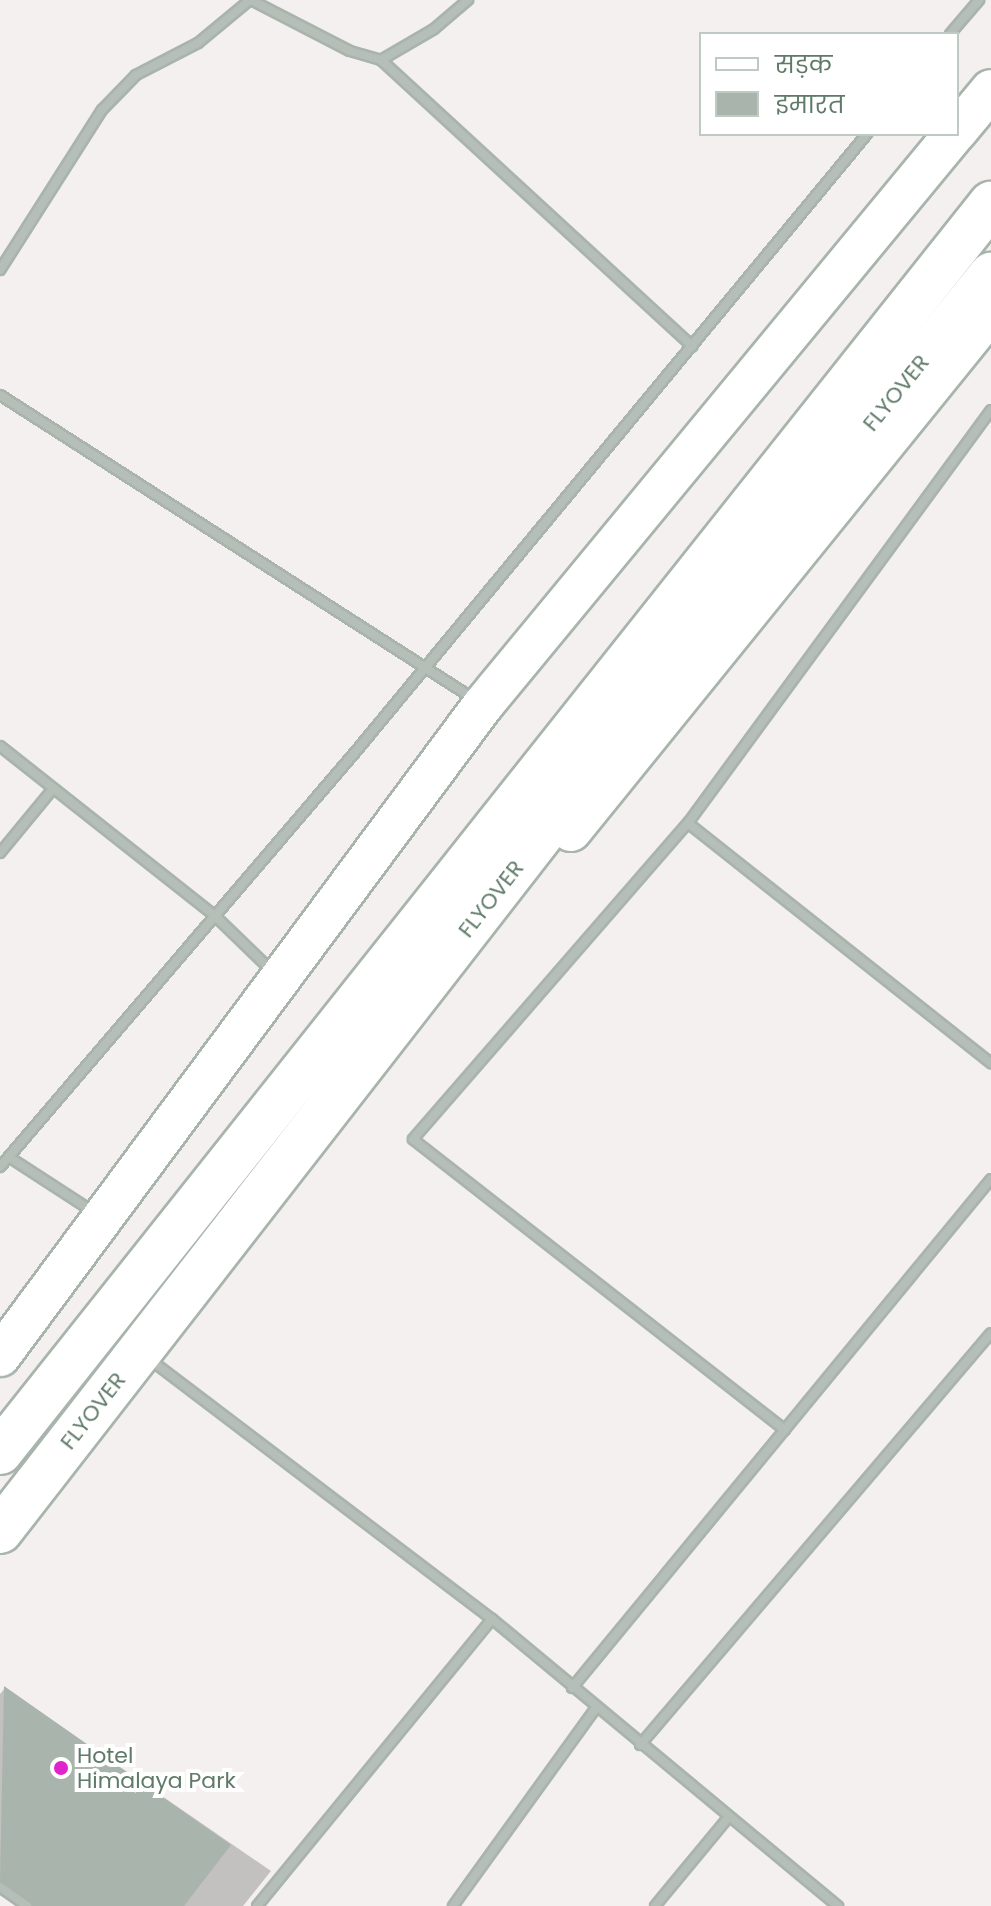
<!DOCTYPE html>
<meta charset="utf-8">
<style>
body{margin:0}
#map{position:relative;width:991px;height:1906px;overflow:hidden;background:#f4f0f0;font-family:Poppins,"Noto Sans Devanagari",sans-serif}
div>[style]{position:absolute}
.shadow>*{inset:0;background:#0003}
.building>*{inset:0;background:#a8b4ac}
.roads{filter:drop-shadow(2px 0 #a8b4ac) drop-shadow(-2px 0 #a8b4ac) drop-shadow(0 2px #a8b4ac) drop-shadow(0 -2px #a8b4ac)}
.street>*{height:8px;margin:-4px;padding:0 4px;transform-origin:4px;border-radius:4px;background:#b5bfb8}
.secondary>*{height:40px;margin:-20px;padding:0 20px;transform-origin:20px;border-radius:20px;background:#fff}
.highway>*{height:44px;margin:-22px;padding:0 22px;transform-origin:22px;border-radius:22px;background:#fff}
.dots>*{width:22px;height:22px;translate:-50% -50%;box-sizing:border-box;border:4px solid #fff;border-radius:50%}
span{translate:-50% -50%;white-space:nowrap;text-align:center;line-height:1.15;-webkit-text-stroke:8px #fff;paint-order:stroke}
.street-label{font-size:22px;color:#5f7a68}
.poi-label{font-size:22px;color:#5f7a68}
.left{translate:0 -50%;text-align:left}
.legend{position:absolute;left:699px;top:32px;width:260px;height:104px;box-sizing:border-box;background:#fff;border:2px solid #bfcac3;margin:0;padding:10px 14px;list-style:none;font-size:24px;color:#5f7a68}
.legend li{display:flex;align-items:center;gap:16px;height:40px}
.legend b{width:40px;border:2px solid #bfcac3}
</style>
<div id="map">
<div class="shadow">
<div style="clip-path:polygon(5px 1688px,271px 1871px,243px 1906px,37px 1906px,0 1880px,0 1694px)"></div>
</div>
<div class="building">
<div style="clip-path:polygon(4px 1686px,231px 1845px,184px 1906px,33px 1906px,0 1882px)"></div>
</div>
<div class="roads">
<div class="street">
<div style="left:251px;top:0;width:111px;rotate:27.3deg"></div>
<div style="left:350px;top:51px;width:32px;rotate:16deg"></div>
<div style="left:381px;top:60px;width:61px;rotate:-30.3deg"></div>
<div style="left:434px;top:29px;width:45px;rotate:-40.5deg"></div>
<div style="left:950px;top:34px;width:45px;rotate:-49.5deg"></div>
<div style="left:381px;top:60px;width:423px;rotate:42.6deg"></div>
<div style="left:0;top:270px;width:190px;rotate:-57.5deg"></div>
<div style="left:102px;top:110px;width:49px;rotate:-45.8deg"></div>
<div style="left:136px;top:75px;width:70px;rotate:-27.3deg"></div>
<div style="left:198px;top:43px;width:67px;rotate:-39.6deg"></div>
<div style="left:0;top:395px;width:563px;rotate:32.67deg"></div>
<div style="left:0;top:746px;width:274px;rotate:38.3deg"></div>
<div style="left:215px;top:916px;width:79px;rotate:44deg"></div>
<div style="left:688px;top:823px;width:387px;rotate:38.4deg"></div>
<div style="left:0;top:853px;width:82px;rotate:-50.5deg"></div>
<div style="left:9px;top:1157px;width:99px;rotate:33deg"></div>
<div style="left:0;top:1167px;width:549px;rotate:-49.43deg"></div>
<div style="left:357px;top:750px;width:800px;rotate:-50.38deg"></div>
<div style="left:152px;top:1361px;width:427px;rotate:37.2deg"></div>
<div style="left:492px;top:1619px;width:371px;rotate:129.3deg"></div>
<div style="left:785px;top:1430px;width:472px;rotate:-142deg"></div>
<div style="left:413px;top:1139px;width:419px;rotate:-49deg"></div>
<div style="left:688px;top:823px;width:512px;rotate:-53.73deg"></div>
<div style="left:492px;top:1619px;width:450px;rotate:39.7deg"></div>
<div style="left:572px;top:1688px;width:659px;rotate:-50.54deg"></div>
<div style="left:640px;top:1745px;width:541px;rotate:-49.57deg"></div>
<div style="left:0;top:1887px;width:33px;rotate:35deg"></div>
<div style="left:453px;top:1906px;width:244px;rotate:-54.2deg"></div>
<div style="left:655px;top:1906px;width:113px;rotate:-50.4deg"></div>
</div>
<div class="secondary">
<div style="left:957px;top:131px;width:53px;rotate:-50.3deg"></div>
<div style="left:571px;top:831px;width:668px;rotate:-51.02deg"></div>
<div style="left:0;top:1356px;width:811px;rotate:-53.43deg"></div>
<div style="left:483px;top:705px;width:740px;rotate:-50.48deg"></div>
</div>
<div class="highway">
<div style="left:0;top:1452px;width:1594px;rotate:-51.55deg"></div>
<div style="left:0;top:1531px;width:961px;rotate:-52.14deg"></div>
<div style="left:590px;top:772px;width:639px;rotate:-51.1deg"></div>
</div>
</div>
<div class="dots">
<div style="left:61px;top:1768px;background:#e024cb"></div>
</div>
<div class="street-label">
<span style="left:896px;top:393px;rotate:-51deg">FLYOVER</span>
<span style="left:491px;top:899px;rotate:-52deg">FLYOVER</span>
<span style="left:93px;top:1411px;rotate:-52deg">FLYOVER</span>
</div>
<div class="poi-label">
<span class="left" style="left:77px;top:1768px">Hotel<br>Himalaya Park</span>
</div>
<ul class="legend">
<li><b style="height:10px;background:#fff"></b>सड़क</li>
<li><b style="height:22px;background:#a8b4ac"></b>इमारत</li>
</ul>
</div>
